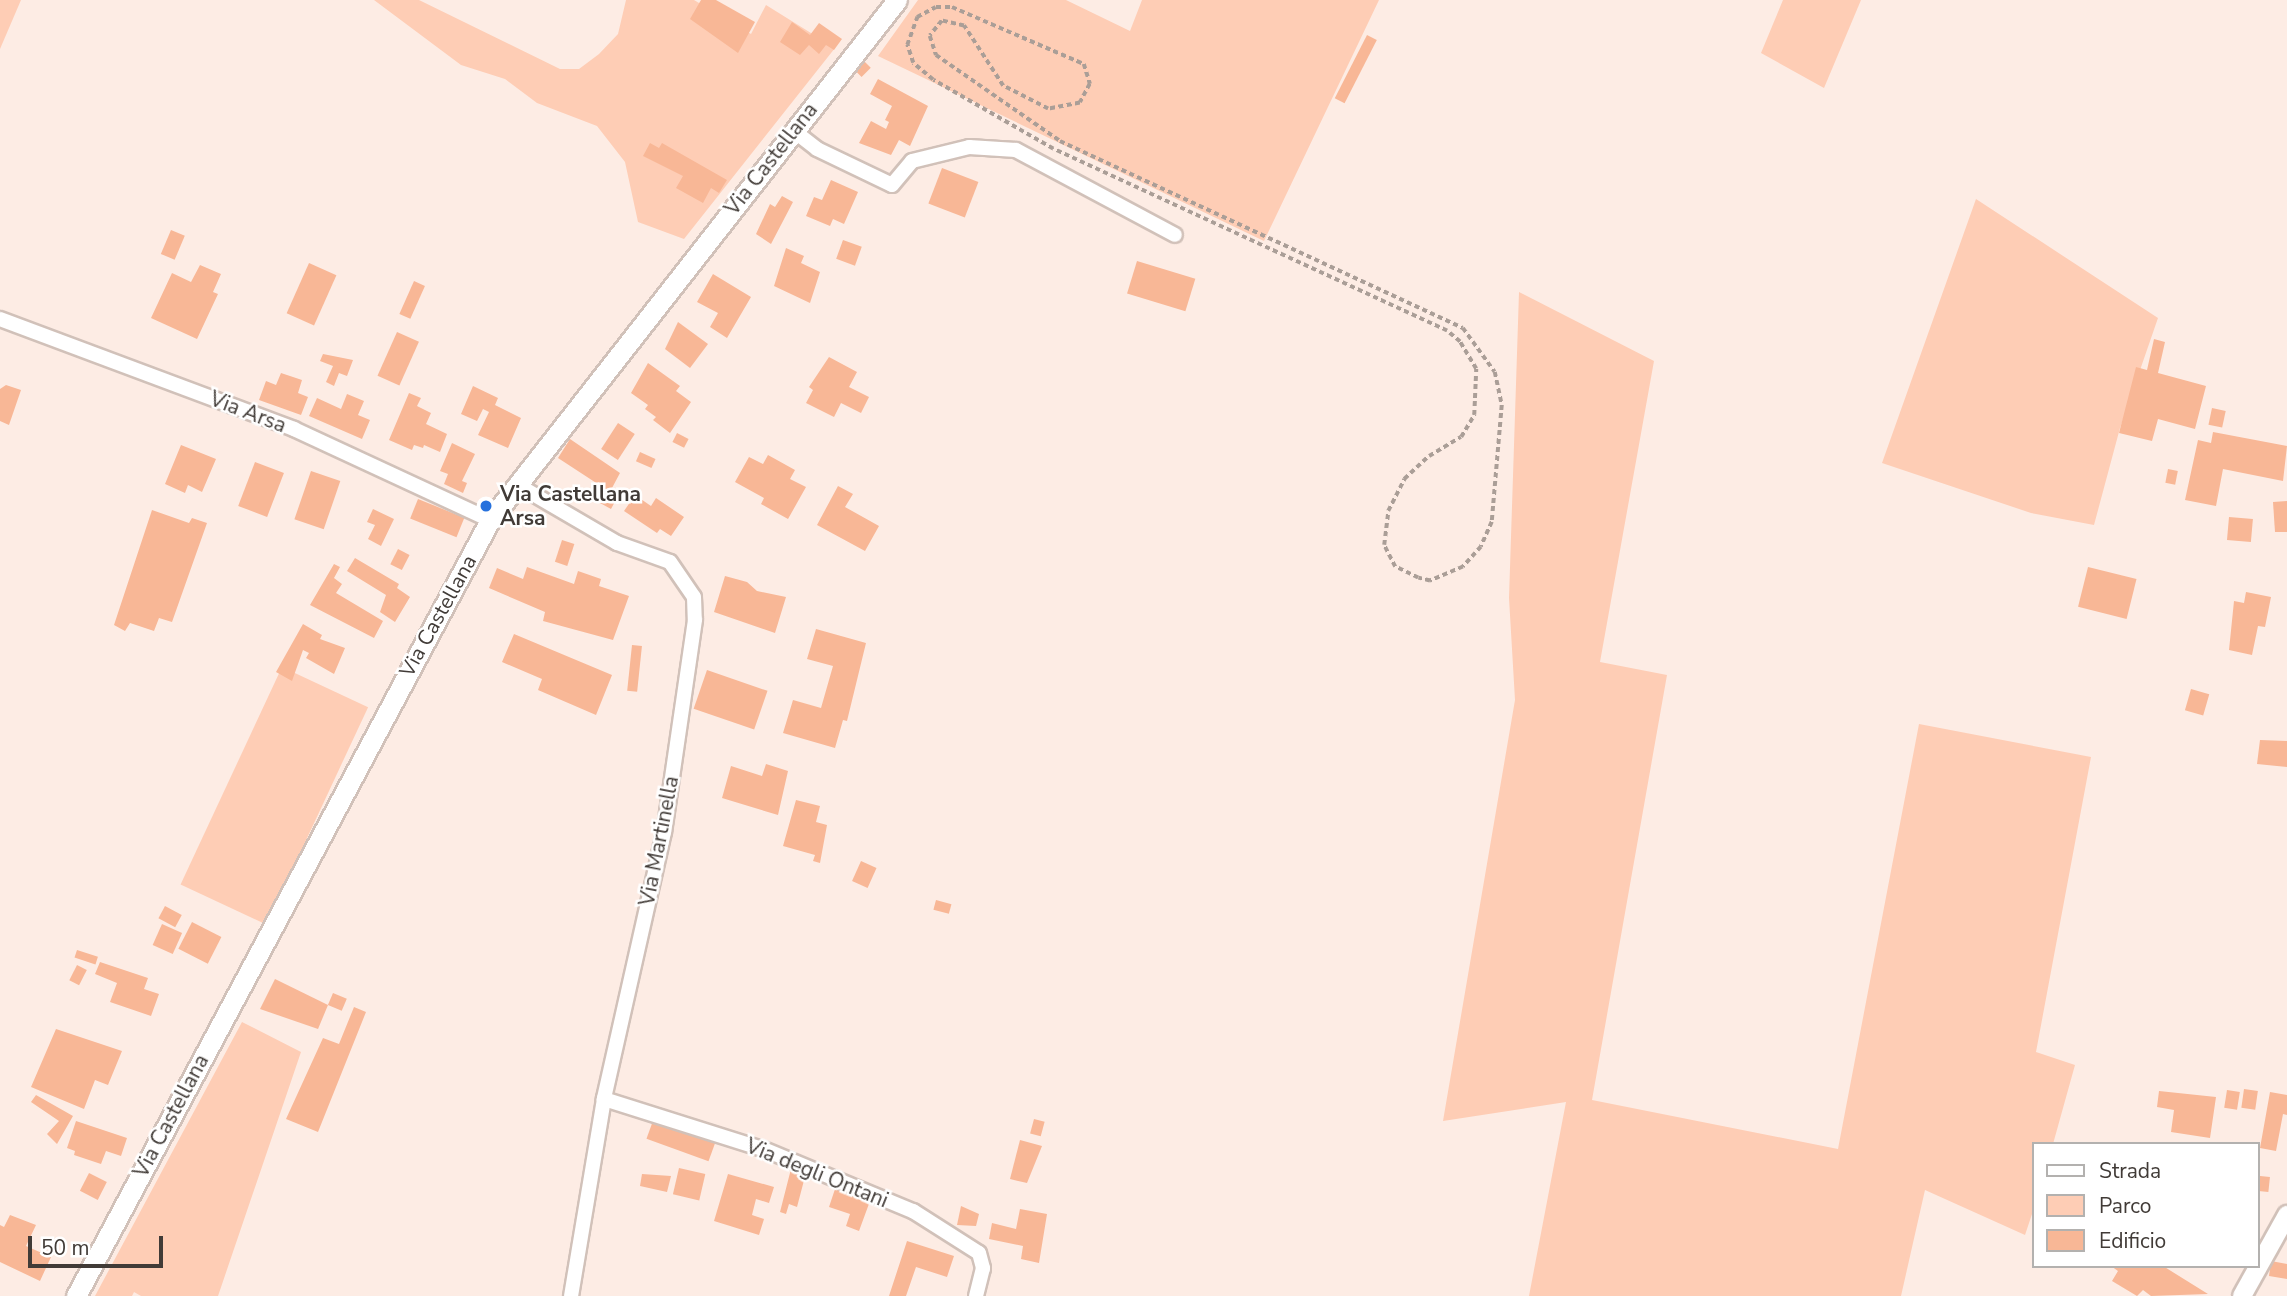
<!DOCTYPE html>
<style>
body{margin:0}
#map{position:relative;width:2287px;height:1296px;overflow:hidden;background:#fdece4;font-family:"Nunito Sans",sans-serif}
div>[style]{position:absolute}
.green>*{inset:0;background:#fecdb5;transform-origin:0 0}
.building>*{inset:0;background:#f8b796;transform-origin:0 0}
.path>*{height:3.5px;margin-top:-1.75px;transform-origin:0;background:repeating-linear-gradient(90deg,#aa9e97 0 5px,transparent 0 8.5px)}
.roads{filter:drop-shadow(2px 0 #d1c1b9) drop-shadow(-2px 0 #d1c1b9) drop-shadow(0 2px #d1c1b9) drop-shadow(0 -2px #d1c1b9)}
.minor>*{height:14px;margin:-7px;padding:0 7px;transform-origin:7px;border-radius:7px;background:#fff}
.tertiary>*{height:18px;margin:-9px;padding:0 9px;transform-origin:9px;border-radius:9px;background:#fff}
.secondary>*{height:19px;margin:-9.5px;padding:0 9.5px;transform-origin:9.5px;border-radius:9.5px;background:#fff}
.dots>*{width:19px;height:19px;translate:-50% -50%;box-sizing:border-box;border:4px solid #fff;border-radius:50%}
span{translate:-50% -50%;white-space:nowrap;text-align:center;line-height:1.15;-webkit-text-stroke:5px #fff;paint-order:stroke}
.street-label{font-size:21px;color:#413b37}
.poi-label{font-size:21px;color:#413b37;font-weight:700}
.left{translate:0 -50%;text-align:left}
.legend{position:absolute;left:2032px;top:1142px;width:228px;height:126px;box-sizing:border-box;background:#fff;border:2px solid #b3b1af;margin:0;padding:9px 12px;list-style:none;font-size:21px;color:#413b37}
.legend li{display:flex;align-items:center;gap:14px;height:35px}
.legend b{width:35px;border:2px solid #b3b1af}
.scale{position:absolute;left:28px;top:1236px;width:135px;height:32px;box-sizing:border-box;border:4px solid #413b37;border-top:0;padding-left:9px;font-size:21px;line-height:24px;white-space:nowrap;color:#413b37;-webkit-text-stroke:5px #fff;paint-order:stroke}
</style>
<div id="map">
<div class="green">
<div style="clip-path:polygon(0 0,21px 0,0 49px)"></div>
<div style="clip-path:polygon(374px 0,419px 0,560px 69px,579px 69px,599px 54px,618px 34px,626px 0,694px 0,751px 34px,766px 5px,835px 48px,684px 239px,638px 222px,625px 162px,597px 126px,537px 103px,505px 79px,461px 65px)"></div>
<div style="clip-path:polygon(918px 0,1066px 0,1130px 31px,1142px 0,1379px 0,1264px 241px,878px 56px)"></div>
<div style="clip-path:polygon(1783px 0,1861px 0,1824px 88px,1761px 53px)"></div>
<div style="clip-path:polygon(1976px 199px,2158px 318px,2120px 428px,2094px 525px,2031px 513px,1882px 463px)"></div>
<div style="clip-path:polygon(1519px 292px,1654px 361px,1600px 662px,1667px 675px,1592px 1100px,1838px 1149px,1919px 724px,2091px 757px,2036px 1052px,2075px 1065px,2053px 1144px,2033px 1144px,2033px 1211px,2025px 1235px,1925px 1190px,1901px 1296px,1529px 1296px,1566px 1102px,1443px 1121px,1515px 700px,1509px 598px)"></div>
<div style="left:282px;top:667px;width:95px;height:240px;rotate:25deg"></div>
<div style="clip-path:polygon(242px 1022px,301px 1052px,218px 1296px,141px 1296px,134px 1292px,132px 1296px,95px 1296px)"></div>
</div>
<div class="building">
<div style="clip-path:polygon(701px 0,716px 0,755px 22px,738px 53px,690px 19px)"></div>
<div style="clip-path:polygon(792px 22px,810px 35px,819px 23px,842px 39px,834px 50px,826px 45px,819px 54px,809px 45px,800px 55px,780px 42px)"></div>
<div style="left:1367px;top:35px;width:11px;height:71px;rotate:27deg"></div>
<div style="left:863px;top:60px;width:11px;height:13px;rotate:45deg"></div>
<div style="clip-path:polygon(878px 79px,928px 106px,910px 146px,899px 140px,891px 155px,859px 143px,871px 121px,886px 129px,889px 122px,885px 120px,892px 106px,870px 94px)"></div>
<div style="clip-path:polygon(650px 143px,659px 148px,662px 143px,727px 180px,719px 193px,711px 188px,703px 203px,676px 188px,683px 176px,643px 156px)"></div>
<div style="left:942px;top:168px;width:39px;height:38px;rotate:21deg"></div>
<div style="clip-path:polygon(831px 180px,858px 192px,844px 224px,833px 219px,830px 226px,806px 216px,814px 197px,822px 200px)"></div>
<div style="clip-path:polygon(782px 196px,793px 202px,771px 244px,756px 234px,770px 204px,775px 207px)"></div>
<div style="left:171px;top:230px;width:15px;height:26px;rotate:23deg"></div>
<div style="left:843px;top:240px;width:20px;height:20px;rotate:20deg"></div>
<div style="clip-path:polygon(786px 248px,804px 256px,801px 263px,820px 272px,810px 303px,774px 286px)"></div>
<div style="left:1137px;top:261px;width:61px;height:34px;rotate:17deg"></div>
<div style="left:309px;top:263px;width:30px;height:55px;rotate:24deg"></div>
<div style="clip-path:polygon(200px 265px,221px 274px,213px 292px,218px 294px,197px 339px,151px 318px,172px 273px,191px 282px)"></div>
<div style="clip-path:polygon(713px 274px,751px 297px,727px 338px,710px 327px,718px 313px,697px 302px)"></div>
<div style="left:414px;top:281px;width:12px;height:36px;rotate:24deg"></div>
<div style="clip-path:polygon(678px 322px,708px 344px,690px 368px,665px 349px)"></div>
<div style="left:397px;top:332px;width:24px;height:48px;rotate:24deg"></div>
<div style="clip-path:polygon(2154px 339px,2165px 342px,2158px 373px,2206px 386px,2195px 429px,2158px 419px,2152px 441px,2119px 433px,2136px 367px,2147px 370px)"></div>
<div style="clip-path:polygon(323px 354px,353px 360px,347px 376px,339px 373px,334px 386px,326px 382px,333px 366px,320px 361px)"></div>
<div style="clip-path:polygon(829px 357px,857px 372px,849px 387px,869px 397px,861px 413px,841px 403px,834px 417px,806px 403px,813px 390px,809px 387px)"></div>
<div style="clip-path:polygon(648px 363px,680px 386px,676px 391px,691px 402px,670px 433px,653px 420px,656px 417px,645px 409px,648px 405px,631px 393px)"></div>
<div style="clip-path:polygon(281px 373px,302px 380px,298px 393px,308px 397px,301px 415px,259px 400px,266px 381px,276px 385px)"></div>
<div style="clip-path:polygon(6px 385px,21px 390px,9px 425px,0 421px,0 389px)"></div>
<div style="clip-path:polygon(473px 386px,498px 398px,495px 405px,521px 418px,508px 448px,478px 435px,489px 412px,483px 409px,477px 421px,461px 414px)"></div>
<div style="clip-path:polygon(409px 393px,421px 398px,417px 406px,431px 413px,426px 424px,447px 434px,440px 452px,424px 445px,423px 448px,414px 445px,412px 450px,389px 440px)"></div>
<div style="clip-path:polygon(347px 394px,364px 401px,358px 415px,370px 420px,362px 439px,309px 416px,317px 398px,341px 409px)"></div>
<div style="left:2212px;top:408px;width:14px;height:17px;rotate:12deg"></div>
<div style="left:618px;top:423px;width:20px;height:31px;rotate:33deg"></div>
<div style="clip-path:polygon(2213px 432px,2287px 446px,2283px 481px,2223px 469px,2216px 506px,2185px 500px,2198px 440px,2211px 443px)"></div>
<div style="left:677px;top:433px;width:13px;height:10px;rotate:27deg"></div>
<div style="clip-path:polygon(570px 439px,620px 473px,612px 488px,619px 494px,611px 509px,600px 503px,607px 490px,558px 458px)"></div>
<div style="clip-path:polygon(452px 443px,475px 454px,462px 481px,467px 483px,463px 493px,444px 484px,448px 474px,440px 471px)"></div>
<div style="clip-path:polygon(181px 445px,216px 459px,202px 492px,188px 485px,185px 493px,165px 484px)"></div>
<div style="left:640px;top:452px;width:17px;height:10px;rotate:24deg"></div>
<div style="clip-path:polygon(768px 455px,795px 470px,790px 479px,806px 487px,788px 519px,761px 504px,764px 498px,735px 482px,749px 457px,763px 464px)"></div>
<div style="left:255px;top:462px;width:31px;height:47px;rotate:21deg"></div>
<div style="left:2168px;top:469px;width:10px;height:14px;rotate:11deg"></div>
<div style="left:311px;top:471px;width:31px;height:51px;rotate:19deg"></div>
<div style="clip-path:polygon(838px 486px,853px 494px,845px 507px,879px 526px,865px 551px,817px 525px)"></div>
<div style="clip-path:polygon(635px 495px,651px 506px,656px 498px,684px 517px,671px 536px,660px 529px,657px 533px,624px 511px)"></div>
<div style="left:418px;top:499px;width:50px;height:21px;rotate:22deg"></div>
<div style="clip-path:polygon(2287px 501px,2287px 532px,2275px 532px,2273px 502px)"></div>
<div style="clip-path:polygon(373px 509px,394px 519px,381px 546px,368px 539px,375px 525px,367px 522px)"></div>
<div style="clip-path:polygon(152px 510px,189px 523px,192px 518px,207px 523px,172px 622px,159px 618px,154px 631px,130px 623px,125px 631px,114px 625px)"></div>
<div style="left:2229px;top:517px;width:24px;height:23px;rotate:5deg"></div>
<div style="left:562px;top:540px;width:13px;height:23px;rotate:18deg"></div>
<div style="left:398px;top:549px;width:13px;height:17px;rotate:27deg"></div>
<div style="clip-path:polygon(355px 558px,399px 584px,397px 588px,410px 597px,395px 622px,380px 612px,386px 595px,347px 571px)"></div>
<div style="clip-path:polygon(334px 564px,340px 567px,334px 578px,342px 584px,336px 593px,383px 621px,374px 638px,310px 605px)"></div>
<div style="clip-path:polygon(527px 567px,574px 584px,578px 571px,601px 579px,599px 586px,629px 596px,613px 640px,543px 621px,545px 612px,489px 588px,497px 568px,523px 579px)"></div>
<div style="left:2088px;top:567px;width:50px;height:41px;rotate:14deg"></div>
<div style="clip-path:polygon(725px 576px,747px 582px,757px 591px,786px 597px,775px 633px,714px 612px)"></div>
<div style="clip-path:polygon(2246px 592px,2271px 597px,2265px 627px,2258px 626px,2252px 655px,2229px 650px,2234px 601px,2244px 603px)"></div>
<div style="clip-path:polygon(303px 624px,322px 635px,320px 639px,345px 648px,334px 674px,306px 658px,309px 653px,303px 650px,292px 681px,276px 672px)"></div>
<div style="clip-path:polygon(816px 629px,866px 643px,847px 721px,843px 720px,835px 748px,783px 733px,793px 700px,821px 708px,833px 666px,807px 659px)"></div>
<div style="clip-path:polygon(514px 634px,612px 675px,596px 715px,538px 690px,542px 679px,502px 662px)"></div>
<div style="left:632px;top:645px;width:10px;height:46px;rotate:6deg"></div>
<div style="left:707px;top:670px;width:64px;height:41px;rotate:19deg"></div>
<div style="left:2191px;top:689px;width:19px;height:22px;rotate:16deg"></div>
<div style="clip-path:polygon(2260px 740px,2287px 741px,2287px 767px,2257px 764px)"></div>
<div style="clip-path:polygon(766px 764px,788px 771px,778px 815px,722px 798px,731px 766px,762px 776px)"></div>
<div style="clip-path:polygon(796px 800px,820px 806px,816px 822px,827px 825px,820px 863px,813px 861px,815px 855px,783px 846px)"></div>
<div style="left:861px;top:861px;width:17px;height:22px;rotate:24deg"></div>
<div style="left:936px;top:900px;width:16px;height:10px;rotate:15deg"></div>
<div style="left:165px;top:906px;width:19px;height:14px;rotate:28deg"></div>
<div style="left:192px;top:922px;width:33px;height:30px;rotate:27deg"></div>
<div style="left:162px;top:924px;width:22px;height:23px;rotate:24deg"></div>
<div style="left:77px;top:950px;width:22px;height:8px;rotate:18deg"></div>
<div style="clip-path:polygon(100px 962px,148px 978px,144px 989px,159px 994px,151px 1016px,110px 1002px,117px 983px,95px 974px)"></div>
<div style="left:77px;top:965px;width:11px;height:17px;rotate:27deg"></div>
<div style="clip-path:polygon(275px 979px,328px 1005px,318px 1029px,260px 1009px)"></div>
<div style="left:333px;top:993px;width:15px;height:13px;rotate:23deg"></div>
<div style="clip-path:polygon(354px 1007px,366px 1012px,318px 1132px,286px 1119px,323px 1038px,339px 1044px)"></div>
<div style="clip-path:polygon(56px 1029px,122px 1051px,108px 1085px,95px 1080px,84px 1109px,31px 1087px)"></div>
<div style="left:2244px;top:1089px;width:14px;height:19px;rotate:8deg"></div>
<div style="left:2227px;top:1090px;width:13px;height:18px;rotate:9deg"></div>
<div style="clip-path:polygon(2159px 1091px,2216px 1097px,2210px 1138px,2171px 1132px,2174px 1110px,2157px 1107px)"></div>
<div style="clip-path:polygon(2270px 1092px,2287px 1095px,2287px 1115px,2283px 1114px,2276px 1151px,2260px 1148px)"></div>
<div style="clip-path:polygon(36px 1095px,73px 1116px,57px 1144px,47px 1134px,59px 1121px,31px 1102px)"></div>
<div style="left:654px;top:1118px;width:66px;height:22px;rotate:20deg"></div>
<div style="left:1034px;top:1119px;width:11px;height:15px;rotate:15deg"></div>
<div style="clip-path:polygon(76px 1121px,127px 1138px,121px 1156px,106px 1151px,101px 1164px,74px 1155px,75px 1151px,67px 1148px)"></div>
<div style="clip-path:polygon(1020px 1140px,1042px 1146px,1027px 1183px,1010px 1179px)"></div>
<div style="clip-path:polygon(792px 1165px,807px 1169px,797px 1207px,789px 1204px,786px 1214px,780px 1212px)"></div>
<div style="left:679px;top:1168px;width:27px;height:27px;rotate:13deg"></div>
<div style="left:89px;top:1173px;width:20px;height:20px;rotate:27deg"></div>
<div style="clip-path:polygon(642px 1174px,671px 1176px,667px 1192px,640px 1186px)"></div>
<div style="clip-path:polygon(728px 1174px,774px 1187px,769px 1203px,756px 1199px,752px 1215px,764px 1219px,759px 1235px,714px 1221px)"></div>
<div style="left:2260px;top:1176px;width:10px;height:15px;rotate:6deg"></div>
<div style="clip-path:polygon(835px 1189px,870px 1201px,859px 1231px,846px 1226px,850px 1214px,829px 1207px)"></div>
<div style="clip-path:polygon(961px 1206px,979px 1214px,976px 1226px,957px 1225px)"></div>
<div style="clip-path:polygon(1020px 1209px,1047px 1214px,1039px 1263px,1021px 1259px,1023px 1246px,989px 1239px,992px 1223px,1016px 1229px)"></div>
<div style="clip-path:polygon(10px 1215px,36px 1225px,26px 1246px,51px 1257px,40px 1281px,0 1262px,0 1225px,4px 1227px)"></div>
<div style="clip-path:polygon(907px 1241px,954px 1256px,947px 1277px,916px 1267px,906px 1296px,889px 1296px)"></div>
<div style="clip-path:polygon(2271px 1261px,2287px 1264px,2287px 1279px,2269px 1276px)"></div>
<div style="clip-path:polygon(2111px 1266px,2163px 1266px,2208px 1294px,2151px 1296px,2143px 1290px,2137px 1296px,2112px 1281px,2118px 1271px)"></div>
</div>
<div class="path">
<div style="left:936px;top:7px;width:16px"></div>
<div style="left:952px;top:7px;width:144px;rotate:23.4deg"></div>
<div style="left:1084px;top:64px;width:21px;rotate:73deg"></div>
<div style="left:1090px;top:84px;width:21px;rotate:118deg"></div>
<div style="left:1080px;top:103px;width:33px;rotate:169deg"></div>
<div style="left:1048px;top:109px;width:51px;rotate:-152.9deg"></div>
<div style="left:1003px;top:86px;width:72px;rotate:-123deg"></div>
<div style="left:964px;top:26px;width:23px;rotate:-167deg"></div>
<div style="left:942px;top:21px;width:19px;rotate:129deg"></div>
<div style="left:930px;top:36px;width:20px;rotate:72deg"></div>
<div style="left:936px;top:55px;width:151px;rotate:34.7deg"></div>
<div style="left:1060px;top:141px;width:444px;rotate:24.9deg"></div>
<div style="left:1463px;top:328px;width:54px;rotate:54deg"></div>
<div style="left:1495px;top:372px;width:34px;rotate:78deg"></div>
<div style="left:1502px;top:405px;width:117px;rotate:94.9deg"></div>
<div style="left:1492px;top:522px;width:27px;rotate:114deg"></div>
<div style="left:1481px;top:547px;width:27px;rotate:132deg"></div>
<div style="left:1463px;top:567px;width:36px;rotate:157deg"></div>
<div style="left:1430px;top:581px;width:12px;rotate:-166deg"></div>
<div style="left:1418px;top:578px;width:25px;rotate:-154deg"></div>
<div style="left:1395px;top:567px;width:25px;rotate:-117deg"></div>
<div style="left:1384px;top:545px;width:34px;rotate:-83deg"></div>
<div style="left:1388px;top:511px;width:36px;rotate:-63deg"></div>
<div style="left:1404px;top:479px;width:34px;rotate:-43deg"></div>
<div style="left:1429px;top:456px;width:37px;rotate:-31deg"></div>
<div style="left:1461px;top:437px;width:26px;rotate:-59deg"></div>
<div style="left:1474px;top:415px;width:46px;rotate:-87.5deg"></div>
<div style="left:1476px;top:369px;width:31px;rotate:-121deg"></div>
<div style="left:1460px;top:342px;width:17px;rotate:-140deg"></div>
<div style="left:1447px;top:331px;width:434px;rotate:-155.2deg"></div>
<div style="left:1053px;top:149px;width:138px;rotate:-150.1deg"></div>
<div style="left:933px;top:80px;width:26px;rotate:-140deg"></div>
<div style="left:913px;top:63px;width:19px;rotate:-108deg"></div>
<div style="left:907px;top:45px;width:30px;rotate:-70deg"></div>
<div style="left:917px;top:17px;width:21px;rotate:-28deg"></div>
</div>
<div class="roads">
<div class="minor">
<div style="left:794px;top:131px;width:29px;rotate:38deg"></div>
<div style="left:817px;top:149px;width:83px;rotate:25.6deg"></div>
<div style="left:892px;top:185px;width:31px;rotate:-50deg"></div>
<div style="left:912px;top:161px;width:59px;rotate:-13.8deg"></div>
<div style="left:969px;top:147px;width:47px;rotate:3.7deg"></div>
<div style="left:1016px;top:150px;width:180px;rotate:28.1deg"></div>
<div style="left:0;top:319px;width:314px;rotate:20.5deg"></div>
<div style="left:294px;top:429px;width:216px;rotate:24.9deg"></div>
<div style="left:516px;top:484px;width:117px;rotate:30.3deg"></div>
<div style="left:617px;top:543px;width:56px;rotate:19.7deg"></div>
<div style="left:670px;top:562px;width:42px;rotate:55.6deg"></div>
<div style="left:694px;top:597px;width:23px;rotate:88deg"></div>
<div style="left:695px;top:620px;width:214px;rotate:98.3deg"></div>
<div style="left:664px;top:832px;width:274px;rotate:102.7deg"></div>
<div style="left:604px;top:1099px;width:200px;rotate:99.5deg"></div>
<div style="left:604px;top:1099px;width:167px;rotate:17.5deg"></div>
<div style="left:763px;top:1149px;width:162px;rotate:22.5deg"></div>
<div style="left:913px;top:1211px;width:78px;rotate:32.5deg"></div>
<div style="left:979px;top:1253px;width:16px;rotate:75deg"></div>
<div style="left:983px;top:1268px;width:29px;rotate:104deg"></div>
</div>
<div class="tertiary">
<div style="left:2242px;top:1296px;width:93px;rotate:-60.9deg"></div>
</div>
<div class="secondary">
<div style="left:76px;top:1296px;width:880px;rotate:-61.92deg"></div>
<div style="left:490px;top:520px;width:660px;rotate:-51.95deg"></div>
</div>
</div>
<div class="dots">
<div style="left:486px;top:506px;background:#2671dd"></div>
</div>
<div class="street-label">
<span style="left:771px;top:159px;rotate:-52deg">Via Castellana</span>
<span style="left:248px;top:412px;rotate:21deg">Via Arsa</span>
<span style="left:438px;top:616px;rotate:-61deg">Via Castellana</span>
<span style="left:659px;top:841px;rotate:-79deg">Via Martinella</span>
<span style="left:171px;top:1116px;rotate:-62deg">Via Castellana</span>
<span style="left:817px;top:1173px;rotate:22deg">Via degli Ontani</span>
</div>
<div class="poi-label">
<span class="left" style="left:500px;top:506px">Via Castellana<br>Arsa</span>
</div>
<ul class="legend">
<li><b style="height:9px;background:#fff"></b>Strada</li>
<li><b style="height:19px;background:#fecdb5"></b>Parco</li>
<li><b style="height:19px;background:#f8b796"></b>Edificio</li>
</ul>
<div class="scale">50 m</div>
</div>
